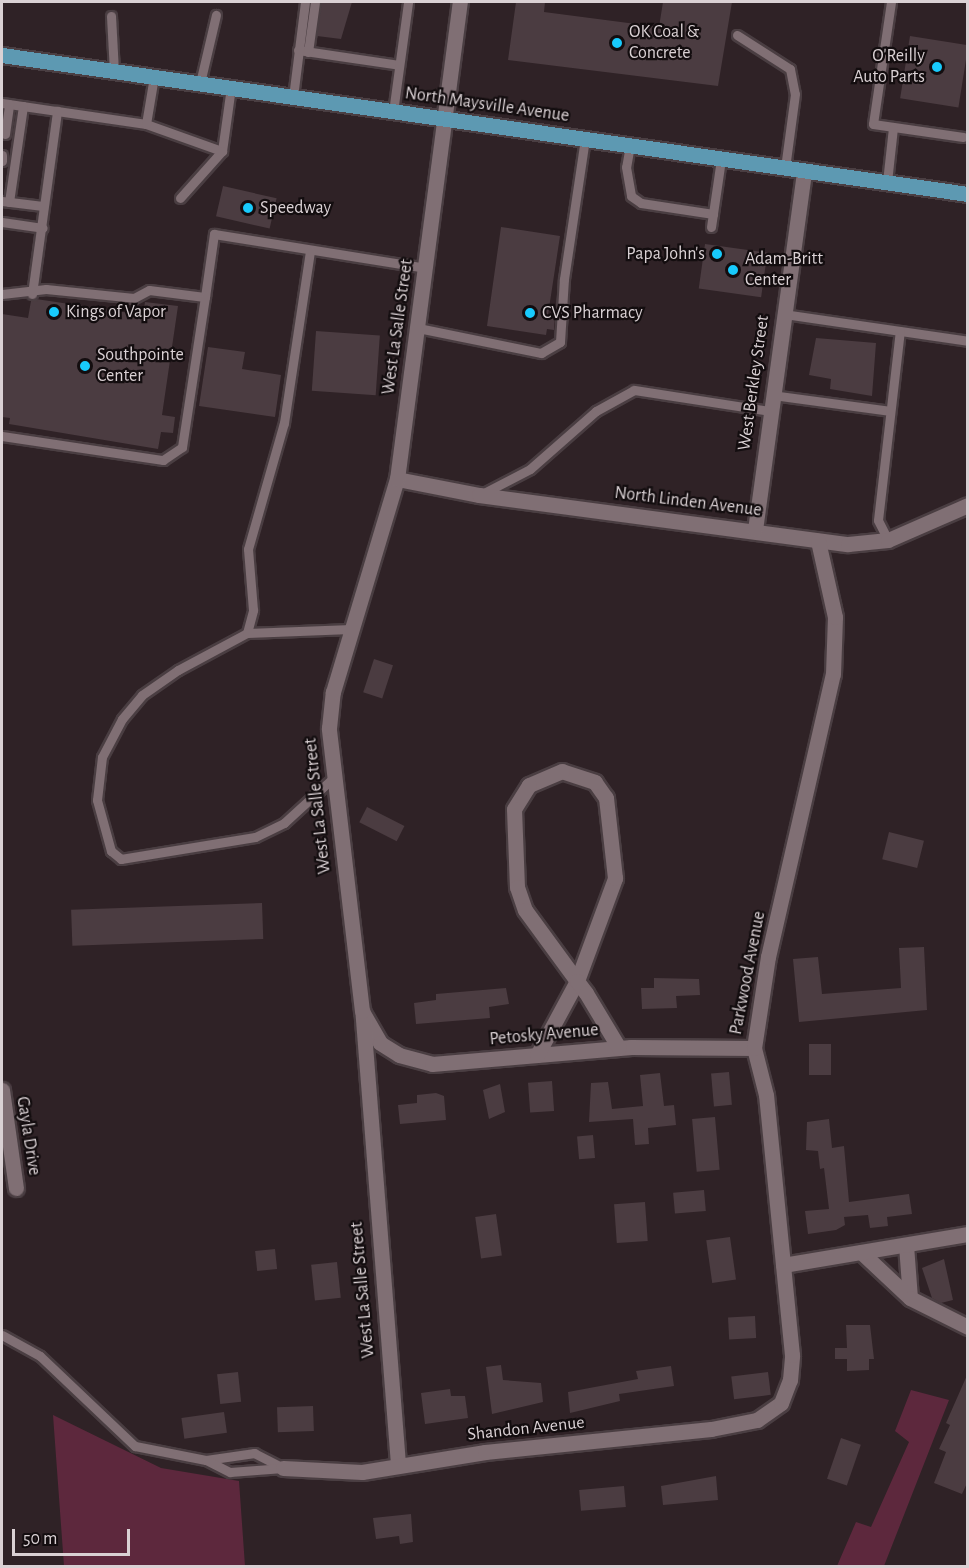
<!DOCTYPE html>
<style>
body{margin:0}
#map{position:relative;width:969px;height:1568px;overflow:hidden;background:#2f2226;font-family:"Alegreya Sans",sans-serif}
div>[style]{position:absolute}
.green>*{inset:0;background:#5d283d}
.building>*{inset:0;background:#4b3c41;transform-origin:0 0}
.roads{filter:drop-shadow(2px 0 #4a3e42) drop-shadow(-2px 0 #4a3e42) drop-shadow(0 2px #4a3e42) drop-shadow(0 -2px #4a3e42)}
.lane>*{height:9px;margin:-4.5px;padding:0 4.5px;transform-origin:4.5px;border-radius:4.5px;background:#806f74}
.street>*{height:15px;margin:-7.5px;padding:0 7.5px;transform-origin:7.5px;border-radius:7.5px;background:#806f74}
.primary>*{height:15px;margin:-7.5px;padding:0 7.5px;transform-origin:7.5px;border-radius:7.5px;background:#5d99b2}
.dots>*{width:16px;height:16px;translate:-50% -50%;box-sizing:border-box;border:3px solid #130d0f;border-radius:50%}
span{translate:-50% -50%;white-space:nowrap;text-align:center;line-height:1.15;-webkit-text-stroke:4.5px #130d0f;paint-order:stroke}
.poi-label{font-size:18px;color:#dad1d4}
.left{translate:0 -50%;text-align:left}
.right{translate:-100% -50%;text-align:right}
.street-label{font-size:18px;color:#dad1d4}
.frame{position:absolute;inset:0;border:3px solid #dad1d4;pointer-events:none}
.scale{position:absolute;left:12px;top:1529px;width:118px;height:27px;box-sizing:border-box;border:3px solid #dad1d4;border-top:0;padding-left:8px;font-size:18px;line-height:21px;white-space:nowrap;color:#dad1d4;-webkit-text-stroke:4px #130d0f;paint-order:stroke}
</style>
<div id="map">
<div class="green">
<div style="clip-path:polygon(911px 1390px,949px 1400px,884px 1566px,837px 1566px,856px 1522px,871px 1527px,909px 1442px,895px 1431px)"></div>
<div style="clip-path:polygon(53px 1415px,161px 1468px,239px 1481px,245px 1566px,64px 1566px)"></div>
</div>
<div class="building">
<div style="clip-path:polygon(322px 2px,352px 2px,341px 39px,317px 36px)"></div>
<div style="clip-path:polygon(516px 2px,545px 2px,544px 12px,659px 27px,663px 2px,732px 2px,718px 86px,508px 60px)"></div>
<div style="left:910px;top:36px;width:59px;height:63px;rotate:9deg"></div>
<div style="left:223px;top:186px;width:55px;height:31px;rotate:13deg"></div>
<div style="clip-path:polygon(501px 227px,560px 236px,548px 315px,555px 316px,554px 330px,547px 329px,546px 335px,487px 326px)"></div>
<div style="left:705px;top:244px;width:63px;height:45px;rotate:8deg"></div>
<div style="clip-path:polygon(36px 299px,143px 315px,145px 302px,178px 306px,162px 415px,175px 417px,173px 433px,161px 432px,158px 449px,9px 424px,10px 418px,2px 417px,2px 314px,28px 318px,31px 301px)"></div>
<div style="left:316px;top:331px;width:64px;height:60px;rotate:4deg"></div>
<div style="clip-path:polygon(816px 338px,876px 343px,872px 396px,830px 389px,831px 379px,809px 375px)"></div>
<div style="clip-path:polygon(208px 347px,245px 352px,242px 369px,281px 375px,275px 417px,199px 406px)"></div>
<div style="left:374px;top:659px;width:20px;height:35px;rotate:18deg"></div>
<div style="left:367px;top:807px;width:42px;height:17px;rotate:27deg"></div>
<div style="left:889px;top:832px;width:36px;height:28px;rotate:14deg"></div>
<div style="left:262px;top:903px;width:36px;height:191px;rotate:88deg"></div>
<div style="clip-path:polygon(924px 947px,927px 1010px,799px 1022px,793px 959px,818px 957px,822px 994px,901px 988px,899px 948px)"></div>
<div style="clip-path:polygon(654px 978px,699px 979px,700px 995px,676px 996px,677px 1008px,642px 1009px,641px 988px,654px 988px)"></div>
<div style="clip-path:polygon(506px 988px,509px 1004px,489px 1007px,490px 1018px,416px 1024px,414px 1003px,436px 1000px,436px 994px)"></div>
<div style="left:809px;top:1044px;width:22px;height:31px"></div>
<div style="left:729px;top:1072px;width:33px;height:18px;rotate:85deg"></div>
<div style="clip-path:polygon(660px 1073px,664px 1106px,674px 1105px,676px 1125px,648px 1128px,649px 1144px,635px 1145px,633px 1119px,589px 1122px,591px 1083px,608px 1082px,612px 1109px,643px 1106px,640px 1075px)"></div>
<div style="left:552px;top:1081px;width:30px;height:24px;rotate:86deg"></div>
<div style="clip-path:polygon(500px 1084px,505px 1112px,489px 1119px,483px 1090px)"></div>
<div style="clip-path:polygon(436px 1093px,444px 1096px,446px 1120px,400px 1124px,398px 1105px,417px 1103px,417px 1095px)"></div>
<div style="left:715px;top:1117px;width:53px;height:23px;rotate:85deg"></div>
<div style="clip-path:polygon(829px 1119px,832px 1148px,844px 1146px,849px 1202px,909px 1194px,912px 1214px,887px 1217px,888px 1226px,870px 1228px,868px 1215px,844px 1217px,845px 1225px,836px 1230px,808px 1234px,805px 1211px,829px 1209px,824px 1168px,820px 1169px,818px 1151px,806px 1150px,807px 1122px)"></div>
<div style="left:593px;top:1135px;width:23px;height:16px;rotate:85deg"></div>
<div style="left:704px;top:1190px;width:21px;height:31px;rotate:85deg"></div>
<div style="left:645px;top:1202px;width:39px;height:31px;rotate:86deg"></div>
<div style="left:496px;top:1214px;width:42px;height:21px;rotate:82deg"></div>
<div style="left:730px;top:1237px;width:43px;height:24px;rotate:82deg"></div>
<div style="left:275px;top:1249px;width:20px;height:20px;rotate:84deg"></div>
<div style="clip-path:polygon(944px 1259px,953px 1300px,941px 1303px,932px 1298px,922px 1268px)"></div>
<div style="left:337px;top:1262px;width:36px;height:26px;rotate:84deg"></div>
<div style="left:755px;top:1316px;width:22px;height:27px;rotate:87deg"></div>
<div style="clip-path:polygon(846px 1325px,870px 1325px,874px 1359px,869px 1359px,869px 1370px,847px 1371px,847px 1359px,835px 1359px,835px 1348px,847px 1348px)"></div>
<div style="clip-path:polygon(501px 1365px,503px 1380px,541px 1383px,543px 1402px,492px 1414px,486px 1367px)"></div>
<div style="clip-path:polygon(671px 1366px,674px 1386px,619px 1394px,620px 1401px,570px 1413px,568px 1392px,638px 1379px,636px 1371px)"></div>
<div style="left:238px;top:1372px;width:30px;height:21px;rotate:84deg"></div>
<div style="left:768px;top:1372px;width:23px;height:37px;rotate:83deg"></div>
<div style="clip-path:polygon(968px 1373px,968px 1481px,962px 1494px,934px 1483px,946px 1452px,939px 1449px,950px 1425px,946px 1423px)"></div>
<div style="clip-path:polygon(450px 1389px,451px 1396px,465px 1396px,468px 1418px,425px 1424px,421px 1393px)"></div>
<div style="left:313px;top:1406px;width:25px;height:36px;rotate:88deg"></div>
<div style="left:224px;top:1412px;width:21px;height:43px;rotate:82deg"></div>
<div style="left:841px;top:1438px;width:21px;height:43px;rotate:19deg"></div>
<div style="clip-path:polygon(716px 1476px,718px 1500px,663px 1505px,661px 1486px)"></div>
<div style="left:624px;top:1486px;width:21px;height:45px;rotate:85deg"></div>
<div style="clip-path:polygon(411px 1514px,413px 1542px,400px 1544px,399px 1536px,376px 1539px,373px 1518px)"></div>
</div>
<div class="roads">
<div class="lane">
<div style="left:891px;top:2px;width:123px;rotate:98.4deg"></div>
<div style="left:873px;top:124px;width:91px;rotate:8.2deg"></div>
<div style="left:111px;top:16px;width:55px;rotate:86.9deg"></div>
<div style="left:737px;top:35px;width:63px;rotate:32.7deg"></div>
<div style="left:790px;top:69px;width:25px;rotate:79deg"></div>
<div style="left:795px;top:94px;width:75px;rotate:97.7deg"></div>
<div style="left:298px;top:50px;width:102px;rotate:8.4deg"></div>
<div style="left:308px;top:52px;width:50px;rotate:-82deg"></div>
<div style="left:200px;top:83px;width:70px;rotate:-76.8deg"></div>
<div style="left:293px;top:97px;width:96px;rotate:-82.8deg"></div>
<div style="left:2px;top:103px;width:56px;rotate:8.3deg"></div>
<div style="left:393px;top:112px;width:111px;rotate:-82.2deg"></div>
<div style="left:146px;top:124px;width:81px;rotate:19.6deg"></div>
<div style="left:222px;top:151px;width:65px;rotate:-82deg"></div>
<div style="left:5px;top:134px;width:30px;rotate:-82deg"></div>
<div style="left:630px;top:145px;width:22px;rotate:100deg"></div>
<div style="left:626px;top:167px;width:29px;rotate:80deg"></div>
<div style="left:631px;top:196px;width:12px;rotate:35deg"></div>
<div style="left:641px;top:203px;width:73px;rotate:8.7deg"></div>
<div style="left:2px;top:161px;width:6px;rotate:-90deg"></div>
<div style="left:887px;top:182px;width:54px;rotate:-83.7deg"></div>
<div style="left:180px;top:198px;width:63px;rotate:-48.2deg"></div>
<div style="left:2px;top:201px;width:41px;rotate:7deg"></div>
<div style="left:9px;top:202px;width:97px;rotate:-81.7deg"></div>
<div style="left:2px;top:222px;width:41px;rotate:8.3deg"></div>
<div style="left:711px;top:227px;width:69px;rotate:-81.6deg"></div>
<div style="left:2px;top:294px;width:44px;rotate:-6.5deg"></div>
<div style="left:46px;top:289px;width:88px;rotate:5.8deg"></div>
<div style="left:134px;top:298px;width:17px;rotate:-28deg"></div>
<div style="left:149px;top:290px;width:56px;rotate:7.1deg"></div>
<div style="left:205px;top:297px;width:64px;rotate:-81.9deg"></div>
<div style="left:214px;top:234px;width:215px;rotate:9.1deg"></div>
<div style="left:32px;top:294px;width:185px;rotate:-82.2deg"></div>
<div style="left:57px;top:111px;width:90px;rotate:8.3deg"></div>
<div style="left:146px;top:124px;width:49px;rotate:-80.5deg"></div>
<div style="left:784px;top:314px;width:186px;rotate:8.3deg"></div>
<div style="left:418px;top:328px;width:126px;rotate:11.5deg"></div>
<div style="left:541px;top:353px;width:22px;rotate:-30deg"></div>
<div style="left:560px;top:342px;width:63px;rotate:-86.4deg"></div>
<div style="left:564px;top:279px;width:142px;rotate:-81.5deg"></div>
<div style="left:772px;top:395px;width:119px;rotate:7.7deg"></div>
<div style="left:2px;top:436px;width:163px;rotate:8.5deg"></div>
<div style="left:163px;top:460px;width:23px;rotate:-34deg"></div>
<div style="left:182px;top:447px;width:152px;rotate:-81.3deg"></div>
<div style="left:480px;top:495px;width:56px;rotate:-27.5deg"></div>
<div style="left:530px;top:469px;width:88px;rotate:-41.3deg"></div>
<div style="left:596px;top:411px;width:43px;rotate:-28.9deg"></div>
<div style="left:634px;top:390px;width:137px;rotate:8.8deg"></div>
<div style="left:888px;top:540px;width:22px;rotate:-117deg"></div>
<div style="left:878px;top:520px;width:190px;rotate:-83.4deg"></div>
<div style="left:247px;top:633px;width:24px;rotate:-75deg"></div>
<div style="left:253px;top:610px;width:61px;rotate:-94.7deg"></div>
<div style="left:248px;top:549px;width:131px;rotate:-74.1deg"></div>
<div style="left:284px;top:423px;width:174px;rotate:-81.4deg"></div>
<div style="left:332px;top:779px;width:65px;rotate:137.5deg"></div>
<div style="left:284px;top:823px;width:32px;rotate:154deg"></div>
<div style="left:255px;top:837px;width:136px;rotate:170.7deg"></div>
<div style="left:121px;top:859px;width:13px;rotate:-141deg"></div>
<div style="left:111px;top:851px;width:53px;rotate:-105.4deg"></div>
<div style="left:97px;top:800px;width:43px;rotate:-83.4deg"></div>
<div style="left:102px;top:757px;width:43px;rotate:-62.2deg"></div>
<div style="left:122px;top:719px;width:31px;rotate:-50deg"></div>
<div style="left:142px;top:695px;width:44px;rotate:-34.8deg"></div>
<div style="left:178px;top:670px;width:78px;rotate:-28.2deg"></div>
<div style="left:247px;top:633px;width:104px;rotate:-2.2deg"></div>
<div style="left:2px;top:1335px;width:43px;rotate:28.9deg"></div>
<div style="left:40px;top:1356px;width:131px;rotate:43.5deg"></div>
<div style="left:135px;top:1446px;width:72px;rotate:11.2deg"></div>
<div style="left:206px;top:1460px;width:49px;rotate:-8.3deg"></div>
<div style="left:254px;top:1453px;width:33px;rotate:27deg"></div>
<div style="left:206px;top:1460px;width:27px;rotate:27deg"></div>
<div style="left:230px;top:1472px;width:53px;rotate:-4.3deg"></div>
</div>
<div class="street">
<div style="left:397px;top:479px;width:84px;rotate:11deg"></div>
<div style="left:479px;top:495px;width:372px;rotate:7.6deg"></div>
<div style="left:848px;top:544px;width:40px;rotate:-5.7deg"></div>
<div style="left:888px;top:540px;width:87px;rotate:-23.6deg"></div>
<div style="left:755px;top:530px;width:362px;rotate:-82.2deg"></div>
<div style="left:363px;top:1013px;width:34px;rotate:60deg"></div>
<div style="left:380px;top:1043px;width:22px;rotate:32deg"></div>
<div style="left:399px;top:1055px;width:34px;rotate:15deg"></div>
<div style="left:432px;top:1064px;width:200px;rotate:-4.9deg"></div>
<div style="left:631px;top:1047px;width:123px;rotate:0.5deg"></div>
<div style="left:537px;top:1055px;width:84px;rotate:-61.6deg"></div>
<div style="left:577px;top:981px;width:110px;rotate:-69.7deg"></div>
<div style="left:615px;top:878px;width:81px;rotate:-96.4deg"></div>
<div style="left:606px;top:798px;width:19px;rotate:-125deg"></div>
<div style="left:595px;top:782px;width:35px;rotate:-162deg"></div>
<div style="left:562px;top:771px;width:36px;rotate:157deg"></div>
<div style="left:529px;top:785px;width:28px;rotate:122deg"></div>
<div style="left:514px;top:809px;width:78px;rotate:87.8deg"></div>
<div style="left:517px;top:887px;width:24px;rotate:71deg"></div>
<div style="left:525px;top:910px;width:88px;rotate:53.8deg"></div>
<div style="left:577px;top:981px;width:15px;rotate:53deg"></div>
<div style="left:586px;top:993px;width:64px;rotate:59deg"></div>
<div style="left:2px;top:1090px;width:99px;rotate:81.9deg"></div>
<div style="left:906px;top:1245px;width:53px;rotate:85.7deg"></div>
<div style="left:861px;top:1252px;width:67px;rotate:43.2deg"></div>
<div style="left:910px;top:1298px;width:65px;rotate:26.6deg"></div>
<div style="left:783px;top:1265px;width:188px;rotate:-9.5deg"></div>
<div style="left:398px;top:1464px;width:454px;rotate:-94.5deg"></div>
<div style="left:362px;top:1011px;width:285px;rotate:-96.7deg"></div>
<div style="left:329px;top:728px;width:36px;rotate:-84deg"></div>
<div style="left:333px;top:692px;width:222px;rotate:-73.3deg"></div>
<div style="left:397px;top:479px;width:481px;rotate:-82.5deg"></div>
<div style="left:283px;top:1468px;width:79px;rotate:2.9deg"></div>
<div style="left:362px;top:1472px;width:125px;rotate:-9.2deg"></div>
<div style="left:485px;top:1452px;width:227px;rotate:-5.8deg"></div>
<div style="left:711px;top:1429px;width:47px;rotate:-11.1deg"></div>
<div style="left:757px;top:1420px;width:29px;rotate:-35deg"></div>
<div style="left:781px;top:1403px;width:25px;rotate:-69deg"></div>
<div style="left:790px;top:1380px;width:25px;rotate:-85deg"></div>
<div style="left:792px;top:1355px;width:261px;rotate:-95.7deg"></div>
<div style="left:766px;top:1095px;width:49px;rotate:-104.3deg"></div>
<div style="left:754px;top:1048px;width:92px;rotate:-81.3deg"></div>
<div style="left:768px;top:957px;width:290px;rotate:-77.1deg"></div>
<div style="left:833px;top:674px;width:57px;rotate:-88deg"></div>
<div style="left:835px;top:617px;width:78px;rotate:-102.6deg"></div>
</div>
<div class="primary">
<div style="left:2px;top:55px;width:976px;rotate:8.19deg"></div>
</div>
</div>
<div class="dots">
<div style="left:617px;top:43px;background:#18cafc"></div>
<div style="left:937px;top:67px;background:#18cafc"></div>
<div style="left:248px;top:208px;background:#18cafc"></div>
<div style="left:717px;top:254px;background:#18cafc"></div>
<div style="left:733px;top:270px;background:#18cafc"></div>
<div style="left:54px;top:312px;background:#18cafc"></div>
<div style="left:530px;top:313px;background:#18cafc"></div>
<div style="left:85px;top:366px;background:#18cafc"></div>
</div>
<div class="poi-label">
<span class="left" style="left:629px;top:43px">OK Coal &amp;<br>Concrete</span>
<span class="right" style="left:925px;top:67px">O'Reilly<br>Auto Parts</span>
<span class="left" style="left:260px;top:208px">Speedway</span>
<span class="right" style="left:705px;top:254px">Papa John's</span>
<span class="left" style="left:745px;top:270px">Adam-Britt<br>Center</span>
<span class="left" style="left:66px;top:312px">Kings of Vapor</span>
<span class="left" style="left:542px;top:313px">CVS Pharmacy</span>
<span class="left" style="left:97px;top:366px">Southpointe<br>Center</span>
</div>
<div class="street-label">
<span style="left:487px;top:105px;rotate:8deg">North Maysville Avenue</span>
<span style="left:398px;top:327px;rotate:-82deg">West La Salle Street</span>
<span style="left:754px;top:383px;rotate:-82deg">West Berkley Street</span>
<span style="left:688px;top:502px;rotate:7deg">North Linden Avenue</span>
<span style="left:318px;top:806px;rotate:-96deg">West La Salle Street</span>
<span style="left:748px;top:973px;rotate:-79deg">Parkwood Avenue</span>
<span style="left:544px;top:1035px;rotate:-5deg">Petosky Avenue</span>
<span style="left:28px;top:1136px;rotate:81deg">Gayla Drive</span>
<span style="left:363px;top:1290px;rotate:-95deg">West La Salle Street</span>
<span style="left:526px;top:1429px;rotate:-6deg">Shandon Avenue</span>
</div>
<div class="frame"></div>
<div class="scale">50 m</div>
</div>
